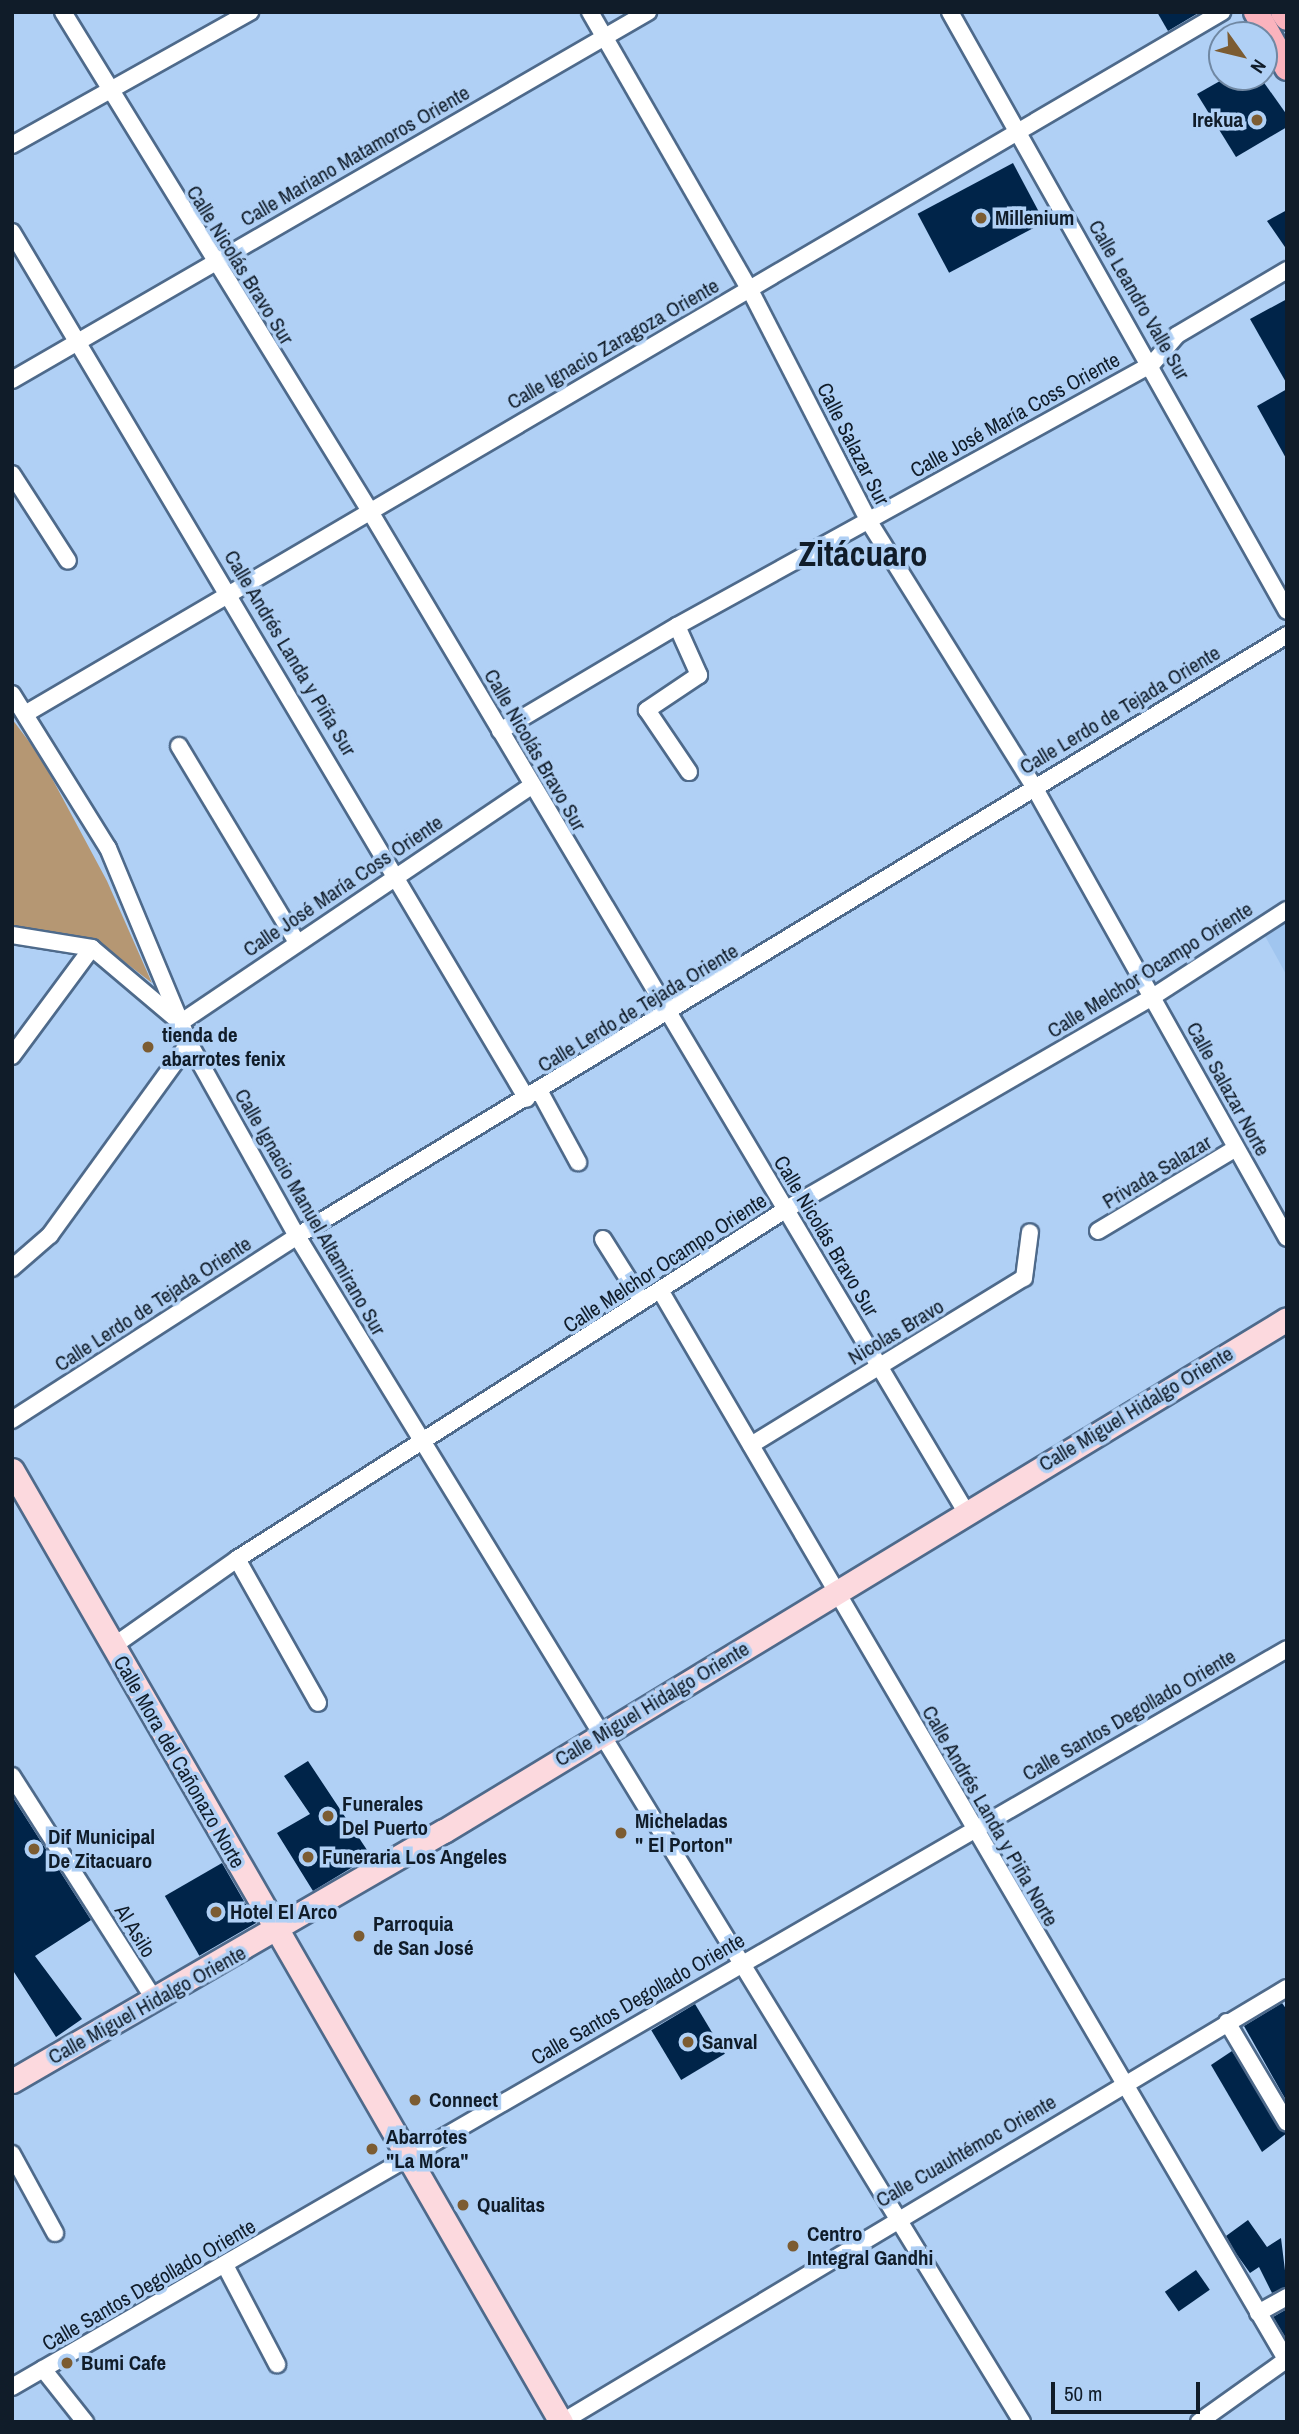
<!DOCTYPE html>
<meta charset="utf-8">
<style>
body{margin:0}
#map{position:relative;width:1299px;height:2434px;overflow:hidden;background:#b0d0f5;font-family:"Archivo Narrow",sans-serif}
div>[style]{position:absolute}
.built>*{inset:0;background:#a0c5ef}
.green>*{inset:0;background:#b59773}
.building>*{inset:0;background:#002449;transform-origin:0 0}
.roads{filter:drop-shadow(2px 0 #4e6a8b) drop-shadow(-2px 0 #4e6a8b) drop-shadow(0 2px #4e6a8b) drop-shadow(0 -2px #4e6a8b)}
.street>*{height:16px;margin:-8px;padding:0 8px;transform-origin:8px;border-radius:8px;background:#fff}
.secondary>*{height:23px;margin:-11.5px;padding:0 11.5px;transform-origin:11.5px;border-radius:11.5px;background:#fcd9de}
.primary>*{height:24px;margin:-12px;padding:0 12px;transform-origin:12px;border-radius:12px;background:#fab3bd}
.dots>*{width:19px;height:19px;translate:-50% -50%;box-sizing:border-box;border:4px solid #b0d0f5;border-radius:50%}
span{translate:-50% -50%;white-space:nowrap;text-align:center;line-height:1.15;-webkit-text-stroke:7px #b0d0f5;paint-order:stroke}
.poi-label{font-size:21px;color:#101c29;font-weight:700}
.right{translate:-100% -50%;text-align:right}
.left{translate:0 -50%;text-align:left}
.street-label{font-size:21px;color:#101c29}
.town-label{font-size:35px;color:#101c29;font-weight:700}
.frame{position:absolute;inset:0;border:14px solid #101c29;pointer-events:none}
.north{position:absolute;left:1208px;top:21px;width:70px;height:70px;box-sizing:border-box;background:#b0d0f5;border:2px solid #7088a3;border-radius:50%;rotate:124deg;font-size:19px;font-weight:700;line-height:28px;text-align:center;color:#101c29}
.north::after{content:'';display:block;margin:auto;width:24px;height:32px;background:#7c5c32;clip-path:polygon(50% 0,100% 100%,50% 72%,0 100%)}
.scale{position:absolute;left:1051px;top:2382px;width:149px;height:32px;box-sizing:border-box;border:4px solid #101c29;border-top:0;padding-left:9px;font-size:21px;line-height:24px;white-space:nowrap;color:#101c29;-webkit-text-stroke:5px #b0d0f5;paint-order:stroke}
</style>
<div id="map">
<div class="built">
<div style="clip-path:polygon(1287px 922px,1287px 976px,1265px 936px)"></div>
</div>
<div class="green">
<div style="clip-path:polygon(12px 719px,40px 756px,107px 881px,152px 983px,96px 940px,92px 948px,12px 929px)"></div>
</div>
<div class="building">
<div style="clip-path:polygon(1157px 12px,1200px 12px,1168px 31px)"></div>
<div style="clip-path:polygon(1227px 77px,1260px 77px,1287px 115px,1287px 127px,1236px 157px,1197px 94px)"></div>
<div style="left:1013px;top:163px;width:67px;height:108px;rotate:62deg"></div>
<div style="clip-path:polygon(1287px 210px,1287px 250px,1267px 221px)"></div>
<div style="clip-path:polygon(1287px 299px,1287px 384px,1250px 319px)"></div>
<div style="clip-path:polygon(1287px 389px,1287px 460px,1257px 406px)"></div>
<div style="clip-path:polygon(308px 1761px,371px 1856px,313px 1891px,277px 1833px,310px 1814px,284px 1776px)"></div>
<div style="clip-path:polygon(12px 1796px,91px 1920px,35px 1956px,82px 2019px,56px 2037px,12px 1969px)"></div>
<div style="left:222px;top:1863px;width:69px;height:66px;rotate:60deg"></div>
<div style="clip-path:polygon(1282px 2003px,1287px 2010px,1287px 2102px,1244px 2026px)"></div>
<div style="left:695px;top:2004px;width:58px;height:51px;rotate:59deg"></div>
<div style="clip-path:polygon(1232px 2051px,1287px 2133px,1262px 2152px,1211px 2065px)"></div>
<div style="clip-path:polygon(1248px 2220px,1267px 2247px,1281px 2238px,1287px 2287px,1272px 2293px,1259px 2267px,1250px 2273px,1235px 2252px,1226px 2236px)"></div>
<div style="left:1196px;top:2270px;width:24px;height:38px;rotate:55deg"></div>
<div style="clip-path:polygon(1287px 2309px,1287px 2340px,1273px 2317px)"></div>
</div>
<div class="roads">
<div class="street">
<div style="left:63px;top:12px;width:582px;rotate:58.41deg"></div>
<div style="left:368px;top:508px;width:1169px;rotate:59.22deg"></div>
<div style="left:590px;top:12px;width:321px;rotate:60.1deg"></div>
<div style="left:750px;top:290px;width:259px;rotate:62.8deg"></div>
<div style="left:868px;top:520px;width:314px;rotate:58.1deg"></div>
<div style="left:1034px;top:787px;width:517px;rotate:60.71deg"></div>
<div style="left:950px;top:12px;width:687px;rotate:60.64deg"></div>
<div style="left:12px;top:145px;width:273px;rotate:-29.2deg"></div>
<div style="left:12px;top:232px;width:1008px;rotate:59.29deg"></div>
<div style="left:12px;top:380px;width:735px;rotate:-30.05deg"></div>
<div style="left:12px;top:474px;width:103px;rotate:57.2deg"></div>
<div style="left:677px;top:626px;width:54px;rotate:65.8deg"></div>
<div style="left:699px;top:675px;width:63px;rotate:146.1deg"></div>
<div style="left:647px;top:710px;width:75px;rotate:55.9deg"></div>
<div style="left:12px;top:694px;width:181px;rotate:58.1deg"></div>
<div style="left:108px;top:848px;width:211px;rotate:67.4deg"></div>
<div style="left:189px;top:1043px;width:221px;rotate:60.8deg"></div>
<div style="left:297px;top:1236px;width:1390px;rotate:58.56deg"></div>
<div style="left:25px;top:714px;width:1388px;rotate:-30.39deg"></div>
<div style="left:500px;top:731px;width:206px;rotate:-30.7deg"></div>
<div style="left:677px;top:626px;width:542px;rotate:-28.88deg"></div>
<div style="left:1152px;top:364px;width:38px;rotate:-49deg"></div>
<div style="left:1177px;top:335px;width:128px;rotate:-30.6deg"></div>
<div style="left:179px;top:746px;width:229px;rotate:59deg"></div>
<div style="left:12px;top:935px;width:81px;rotate:9.2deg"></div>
<div style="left:92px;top:948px;width:110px;rotate:40.2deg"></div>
<div style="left:180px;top:1023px;width:424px;rotate:-34deg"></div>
<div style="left:12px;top:1056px;width:134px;rotate:-53.5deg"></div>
<div style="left:540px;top:1092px;width:80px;rotate:61.5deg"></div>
<div style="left:1098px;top:1231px;width:161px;rotate:-31deg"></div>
<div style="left:603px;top:1239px;width:73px;rotate:57.8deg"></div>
<div style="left:12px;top:1268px;width:50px;rotate:-41deg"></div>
<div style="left:50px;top:1235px;width:237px;rotate:-54.1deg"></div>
<div style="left:660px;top:1290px;width:1241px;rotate:59.65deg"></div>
<div style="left:12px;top:1420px;width:339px;rotate:-32.8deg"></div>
<div style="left:297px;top:1236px;width:1158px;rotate:-31.26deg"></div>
<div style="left:751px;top:1445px;width:320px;rotate:-31.5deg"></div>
<div style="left:1024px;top:1278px;width:46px;rotate:-82.6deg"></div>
<div style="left:237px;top:1559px;width:165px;rotate:60.6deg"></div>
<div style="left:112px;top:1647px;width:153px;rotate:-35.1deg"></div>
<div style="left:237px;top:1559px;width:650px;rotate:-32.49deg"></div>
<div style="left:785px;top:1210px;width:427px;rotate:-30.1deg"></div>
<div style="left:1154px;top:996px;width:158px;rotate:-32.9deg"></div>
<div style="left:12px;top:1776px;width:268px;rotate:57.5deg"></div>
<div style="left:1227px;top:2022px;width:117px;rotate:59.3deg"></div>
<div style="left:12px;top:2154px;width:90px;rotate:61.4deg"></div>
<div style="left:226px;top:2267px;width:110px;rotate:62.3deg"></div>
<div style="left:1258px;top:2313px;width:33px;rotate:-29deg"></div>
<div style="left:43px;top:2369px;width:68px;rotate:51.6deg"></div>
<div style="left:12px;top:2387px;width:1473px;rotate:-30.06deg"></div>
<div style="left:562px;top:2422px;width:845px;rotate:-30.91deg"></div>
<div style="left:1199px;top:2422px;width:107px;rotate:-35.5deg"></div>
</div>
<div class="secondary">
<div style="left:12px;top:1470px;width:1099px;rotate:60.03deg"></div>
<div style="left:12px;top:2081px;width:499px;rotate:-30.1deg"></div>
<div style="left:444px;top:1831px;width:986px;rotate:-31.27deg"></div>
</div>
<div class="primary">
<div style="left:1256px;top:12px;width:64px;rotate:61deg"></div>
<div style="left:1283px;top:12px;width:7px;rotate:56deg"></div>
</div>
</div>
<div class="dots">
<div style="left:1257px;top:120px;background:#7c5c32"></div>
<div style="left:981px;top:218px;background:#7c5c32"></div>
<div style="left:148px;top:1047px;background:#7c5c32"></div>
<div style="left:328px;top:1816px;background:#7c5c32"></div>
<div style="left:621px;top:1833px;background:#7c5c32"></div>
<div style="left:34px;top:1849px;background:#7c5c32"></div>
<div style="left:308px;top:1857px;background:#7c5c32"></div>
<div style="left:216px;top:1912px;background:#7c5c32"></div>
<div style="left:359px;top:1936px;background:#7c5c32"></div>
<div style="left:688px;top:2042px;background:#7c5c32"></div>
<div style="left:415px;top:2100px;background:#7c5c32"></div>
<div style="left:372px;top:2149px;background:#7c5c32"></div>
<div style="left:463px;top:2205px;background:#7c5c32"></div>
<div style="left:793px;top:2246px;background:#7c5c32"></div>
<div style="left:67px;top:2363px;background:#7c5c32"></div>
</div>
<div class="poi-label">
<span class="right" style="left:1243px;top:120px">Irekua</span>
<span class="left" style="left:995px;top:218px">Millenium</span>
<span class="left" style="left:162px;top:1047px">tienda de<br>abarrotes fenix</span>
<span class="left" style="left:342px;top:1816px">Funerales<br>Del Puerto</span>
<span class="left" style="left:635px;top:1833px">Micheladas<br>" El Porton"</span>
<span class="left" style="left:48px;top:1849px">Dif Municipal<br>De Zitacuaro</span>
<span class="left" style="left:322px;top:1857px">Funeraria Los Angeles</span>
<span class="left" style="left:230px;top:1912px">Hotel El Arco</span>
<span class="left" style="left:373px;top:1936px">Parroquia<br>de San José</span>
<span class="left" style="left:702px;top:2042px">Sanval</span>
<span class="left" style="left:429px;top:2100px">Connect</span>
<span class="left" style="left:386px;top:2149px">Abarrotes<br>"La Mora"</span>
<span class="left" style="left:477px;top:2205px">Qualitas</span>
<span class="left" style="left:807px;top:2246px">Centro<br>Integral Gandhi</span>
<span class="left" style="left:81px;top:2363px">Bumi Cafe</span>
</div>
<div class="street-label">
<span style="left:355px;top:156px;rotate:-30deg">Calle Mariano Matamoros Oriente</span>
<span style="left:240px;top:265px;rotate:58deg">Calle Nicolás Bravo Sur</span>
<span style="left:1139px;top:300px;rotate:60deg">Calle Leandro Valle Sur</span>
<span style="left:613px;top:344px;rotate:-30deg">Calle Ignacio Zaragoza Oriente</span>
<span style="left:1015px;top:415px;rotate:-29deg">Calle José María Coss Oriente</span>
<span style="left:853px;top:444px;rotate:63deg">Calle Salazar Sur</span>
<span style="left:290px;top:653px;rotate:59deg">Calle Andrés Landa y Piña Sur</span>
<span style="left:1120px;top:710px;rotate:-31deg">Calle Lerdo de Tejada Oriente</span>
<span style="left:535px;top:750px;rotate:60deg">Calle Nicolás Bravo Sur</span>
<span style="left:343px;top:886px;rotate:-34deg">Calle José María Coss Oriente</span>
<span style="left:1150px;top:970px;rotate:-32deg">Calle Melchor Ocampo Oriente</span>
<span style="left:638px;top:1008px;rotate:-31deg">Calle Lerdo de Tejada Oriente</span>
<span style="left:1228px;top:1089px;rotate:61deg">Calle Salazar Norte</span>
<span style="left:1157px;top:1172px;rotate:-31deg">Privada Salazar</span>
<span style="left:310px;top:1212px;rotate:60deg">Calle Ignacio Manuel Altamirano Sur</span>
<span style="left:826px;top:1236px;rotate:59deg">Calle Nicolás Bravo Sur</span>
<span style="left:665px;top:1263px;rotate:-33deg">Calle Melchor Ocampo Oriente</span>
<span style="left:153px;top:1304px;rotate:-33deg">Calle Lerdo de Tejada Oriente</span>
<span style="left:896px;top:1332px;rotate:-31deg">Nicolas Bravo</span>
<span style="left:1136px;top:1409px;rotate:-31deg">Calle Miguel Hidalgo Oriente</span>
<span style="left:652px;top:1704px;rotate:-31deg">Calle Miguel Hidalgo Oriente</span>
<span style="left:1129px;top:1715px;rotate:-30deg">Calle Santos Degollado Oriente</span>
<span style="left:179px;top:1762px;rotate:60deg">Calle Mora del Cañonazo Norte</span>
<span style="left:990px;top:1816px;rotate:60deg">Calle Andrés Landa y Piña Norte</span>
<span style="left:135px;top:1931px;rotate:58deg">Al Asilo</span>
<span style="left:638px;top:1999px;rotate:-30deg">Calle Santos Degollado Oriente</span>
<span style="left:147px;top:2005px;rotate:-29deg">Calle Miguel Hidalgo Oriente</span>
<span style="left:966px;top:2151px;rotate:-30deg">Calle Cuauhtémoc Oriente</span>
<span style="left:149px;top:2285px;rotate:-30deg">Calle Santos Degollado Oriente</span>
</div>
<div class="town-label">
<span style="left:863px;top:554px">Zitácuaro</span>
</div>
<div class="frame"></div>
<div class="north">N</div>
<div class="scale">50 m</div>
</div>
